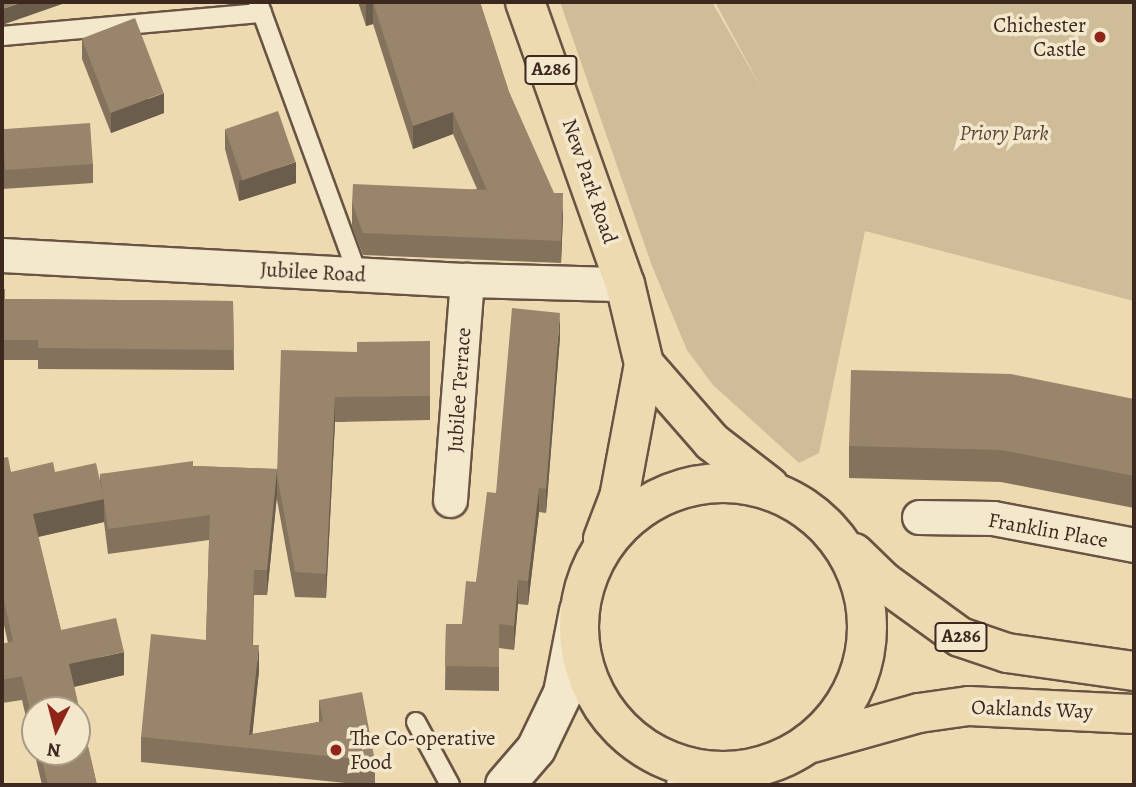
<!DOCTYPE html>
<style>
body{margin:0}
#map{position:relative;width:1136px;height:787px;overflow:hidden;background:#eddab0;font-family:Alegreya,serif}
div>[style]{position:absolute}
.green>*{inset:0;background:#cfbc98}
.roads{filter:drop-shadow(2px 0 #695444) drop-shadow(-2px 0 #695444) drop-shadow(0 2px #695444) drop-shadow(0 -2px #695444)}
.service>*{height:18px;margin:-9px;padding:0 9px;transform-origin:9px;border-radius:9px;background:#f3e7cc}
.minor>*{height:33px;margin:-16.5px;padding:0 16.5px;transform-origin:16.5px;border-radius:16.5px;background:#f3e7cc}
.secondary>*{height:38px;margin:-19px;padding:0 19px;transform-origin:19px;border-radius:19px;background:#f3e7cc}
.primary>*{height:38px;margin:-19px;padding:0 19px;transform-origin:19px;border-radius:19px;background:#eddab0}
.primary>.ring{margin:-19px;padding:0;box-sizing:content-box;background:none;border:38px solid #eddab0;border-radius:50%}
.wall>*{inset:0;background:#84725c}
.shaded-wall>*{inset:0;background:#6b5d4b}
.building>*{inset:0;background:#99856b;transform-origin:0 0}
.dots>*{width:19px;height:19px;translate:-50% -50%;box-sizing:border-box;border:4px solid #f3e7cc;border-radius:50%}
span{translate:-50% -50%;white-space:nowrap;text-align:center;line-height:1.15;-webkit-text-stroke:7px #f3e7cc;paint-order:stroke}
.shield-label span{padding:2px 5px;background:#f3e7cc;border:2px solid;border-radius:5px;-webkit-text-stroke-width:0}
.shield-label{font-size:19px;color:#3d2820;font-weight:700}
.poi-label{font-size:21px;color:#3d2820}
.right{translate:-100% -50%;text-align:right}
.left{translate:0 -50%;text-align:left}
.park-label{font-size:21px;color:#5a4638;font-style:italic}
.street-label{font-size:21px;color:#3d2820}
.frame{position:absolute;inset:0;border:4px solid #3d2820;pointer-events:none}
.north{position:absolute;left:21px;top:696px;width:70px;height:70px;box-sizing:border-box;background:#f3e7cc;border:2px solid #aa9b87;border-radius:50%;rotate:186deg;font-size:19px;font-weight:700;line-height:28px;text-align:center;color:#3d2820}
.north::after{content:'';display:block;margin:auto;width:24px;height:32px;background:#8f2418;clip-path:polygon(50% 0,100% 100%,50% 72%,0 100%)}
</style>
<div id="map">
<div class="green">
<div style="clip-path:polygon(560px 2px,712px 2px,763px 91px,715px 2px,1134px 2px,1134px 301px,865px 231px,819px 453px,799px 463px,713px 385px,687px 350px,652px 266px)"></div>
</div>
<div class="roads">
<div class="service">
<div style="left:258px;top:2px;width:291px;rotate:69.9deg"></div>
<div style="left:2px;top:36px;width:261px;rotate:-5.1deg"></div>
<div style="left:416px;top:722px;width:72px;rotate:61.6deg"></div>
</div>
<div class="minor">
<div style="left:2px;top:255px;width:466px;rotate:3.1deg"></div>
<div style="left:467px;top:280px;width:158px;rotate:1.5deg"></div>
<div style="left:450px;top:500px;width:221px;rotate:-85.6deg"></div>
<div style="left:919px;top:517px;width:74px;rotate:0.8deg"></div>
<div style="left:993px;top:518px;width:144px;rotate:10.8deg"></div>
</div>
<div class="secondary">
<div style="left:505px;top:785px;width:48px;rotate:-49.3deg"></div>
<div style="left:536px;top:749px;width:62px;rotate:-64.3deg"></div>
<div style="left:563px;top:693px;width:84px;rotate:-79deg"></div>
<div style="left:686px;top:785px;width:44px;rotate:-17.2deg"></div>
</div>
<div class="primary">
<div style="left:525px;top:2px;width:299px;rotate:70.5deg"></div>
<div style="left:625px;top:284px;width:82px;rotate:76.6deg"></div>
<div style="left:644px;top:364px;width:135px;rotate:100.6deg"></div>
<div style="left:619px;top:497px;width:45px;rotate:110.9deg"></div>
<div style="left:644px;top:364px;width:103px;rotate:48.9deg"></div>
<div style="left:712px;top:442px;width:72px;rotate:37.7deg"></div>
<div class="ring" style="left:579px;top:483px;width:250px;height:250px"></div>
<div style="left:854px;top:553px;width:42px;rotate:44deg"></div>
<div style="left:884px;top:582px;width:94px;rotate:35.9deg"></div>
<div style="left:960px;top:637px;width:50px;rotate:18.8deg"></div>
<div style="left:1007px;top:653px;width:128px;rotate:8.1deg"></div>
<div style="left:812px;top:743px;width:111px;rotate:-15.7deg"></div>
<div style="left:919px;top:713px;width:50px;rotate:-8deg"></div>
<div style="left:969px;top:706px;width:165px;rotate:2.8deg"></div>
</div>
</div>
<div class="wall">
<div style="clip-path:polygon(358px 2px,480px 2px,509px 92px,563px 215px,561px 263px,363px 255px,352px 226px,352px 203px,477px 189px,453px 134px,413px 149px,373px 24px,366px 26px)"></div>
<div style="clip-path:polygon(82px 39px,164px 113px,111px 133px,82px 59px)"></div>
<div style="clip-path:polygon(2px 128px,93px 164px,93px 183px,2px 189px)"></div>
<div style="clip-path:polygon(225px 129px,296px 183px,239px 201px,225px 149px)"></div>
<div style="clip-path:polygon(2px 289px,5px 299px,233px 301px,234px 370px,38px 369px,38px 360px,2px 360px)"></div>
<div style="clip-path:polygon(560px 337px,546px 513px,539px 512px,528px 605px,518px 604px,514px 650px,499px 648px,499px 691px,445px 690px,446px 624px,462px 624px,476px 582px,496px 493px)"></div>
<div style="clip-path:polygon(evenodd,430px 341px,430px 420px,335px 422px,326px 598px,295px 597px,277px 500px,277px 495px,267px 595px,254px 595px,253px 645px,259px 671px,252px 734px,319px 722px,319px 700px,375px 761px,375px 785px,365px 785px,141px 762px,141px 737px,206px 640px,209px 540px,108px 554px,104px 522px,38px 537px,61px 630px,124px 675px,74px 687px,97px 785px,42px 785px,22px 700px,2px 703px,2px 644px,8px 643px,2px 616px,2px 458px,11px 472px,55px 472px,100px 483px,100px 474px,193px 466px,277px 469px,357px 352px,430px 341px,35px 710px,77px 752px,35px 752px,35px 710px)"></div>
<div style="clip-path:polygon(1134px 399px,1134px 508px,1001px 482px,849px 478px,849px 446px)"></div>
</div>
<div class="shaded-wall">
<div style="clip-path:polygon(23px 2px,68px 2px,2px 25px,2px 9px)"></div>
<div style="clip-path:polygon(373px 2px,373px 24px,366px 26px,366px 4px)"></div>
<div style="clip-path:polygon(164px 93px,164px 113px,111px 133px,111px 113px)"></div>
<div style="clip-path:polygon(453px 112px,453px 134px,413px 149px,413px 126px)"></div>
<div style="clip-path:polygon(296px 162px,296px 183px,239px 201px,239px 181px)"></div>
<div style="clip-path:polygon(563px 193px,563px 215px,561px 263px,561px 241px)"></div>
<div style="clip-path:polygon(560px 313px,560px 337px,546px 513px,546px 489px)"></div>
<div style="clip-path:polygon(335px 397px,335px 422px,326px 598px,326px 574px)"></div>
<div style="clip-path:polygon(277px 469px,277px 495px,267px 595px,267px 570px)"></div>
<div style="clip-path:polygon(539px 488px,539px 512px,528px 605px,528px 581px)"></div>
<div style="clip-path:polygon(104px 499px,104px 522px,33px 538px,33px 514px)"></div>
<div style="clip-path:polygon(518px 580px,518px 604px,514px 650px,514px 626px)"></div>
<div style="clip-path:polygon(259px 645px,259px 671px,251px 748px,249px 735px)"></div>
<div style="clip-path:polygon(124px 652px,124px 675px,69px 688px,69px 664px)"></div>
</div>
<div class="building">
<div style="clip-path:polygon(2px 2px,23px 2px,2px 9px)"></div>
<div style="clip-path:polygon(373px 2px,480px 2px,509px 92px,554px 193px,563px 193px,561px 241px,363px 233px,352px 203px,353px 184px,487px 190px,453px 112px,413px 126px)"></div>
<div style="left:135px;top:18px;width:80px;height:57px;rotate:69deg"></div>
<div style="left:278px;top:111px;width:54px;height:56px;rotate:71deg"></div>
<div style="left:90px;top:123px;width:41px;height:88px;rotate:86deg"></div>
<div style="clip-path:polygon(2px 289px,5px 289px,5px 299px,233px 301px,234px 350px,38px 348px,38px 340px,2px 340px)"></div>
<div style="clip-path:polygon(512px 308px,560px 313px,546px 489px,539px 488px,528px 581px,518px 580px,514px 626px,499px 624px,499px 667px,445px 666px,446px 624px,462px 624px,466px 581px,476px 582px,487px 492px,496px 493px)"></div>
<div style="clip-path:polygon(430px 341px,430px 396px,335px 397px,326px 574px,295px 572px,277px 475px,281px 350px,357px 352px,357px 342px)"></div>
<div style="clip-path:polygon(851px 370px,1011px 374px,1134px 399px,1134px 476px,1001px 450px,849px 446px)"></div>
<div style="clip-path:polygon(8px 457px,11px 472px,53px 462px,55px 472px,96px 463px,104px 499px,33px 514px,61px 630px,116px 618px,124px 652px,69px 664px,97px 785px,48px 785px,40px 752px,77px 752px,77px 710px,35px 710px,35px 732px,22px 676px,2px 680px,2px 644px,13px 641px,2px 592px,2px 458px)"></div>
<div style="clip-path:polygon(193px 461px,193px 466px,277px 469px,267px 570px,254px 570px,252px 645px,259px 645px,249px 735px,323px 721px,319px 700px,362px 692px,375px 761px,141px 737px,151px 634px,206px 640px,210px 515px,108px 529px,100px 474px)"></div>
</div>
<div class="dots">
<div style="left:1100px;top:37px;background:#8f2418"></div>
<div style="left:336px;top:750px;background:#8f2418"></div>
</div>
<div class="shield-label">
<span style="left:551px;top:70px">A286</span>
<span style="left:961px;top:637px">A286</span>
</div>
<div class="poi-label">
<span class="right" style="left:1086px;top:37px">Chichester<br>Castle</span>
<span class="left" style="left:350px;top:750px">The Co-operative<br>Food</span>
</div>
<div class="park-label">
<span style="left:1004px;top:133px">Priory Park</span>
</div>
<div class="street-label">
<span style="left:590px;top:181px;rotate:71deg">New Park Road</span>
<span style="left:313px;top:272px;rotate:3deg">Jubilee Road</span>
<span style="left:459px;top:390px;rotate:-86deg">Jubilee Terrace</span>
<span style="left:1048px;top:530px;rotate:10deg">Franklin Place</span>
<span style="left:1032px;top:709px;rotate:2deg">Oaklands Way</span>
</div>
<div class="frame"></div>
<div class="north">N</div>
</div>
